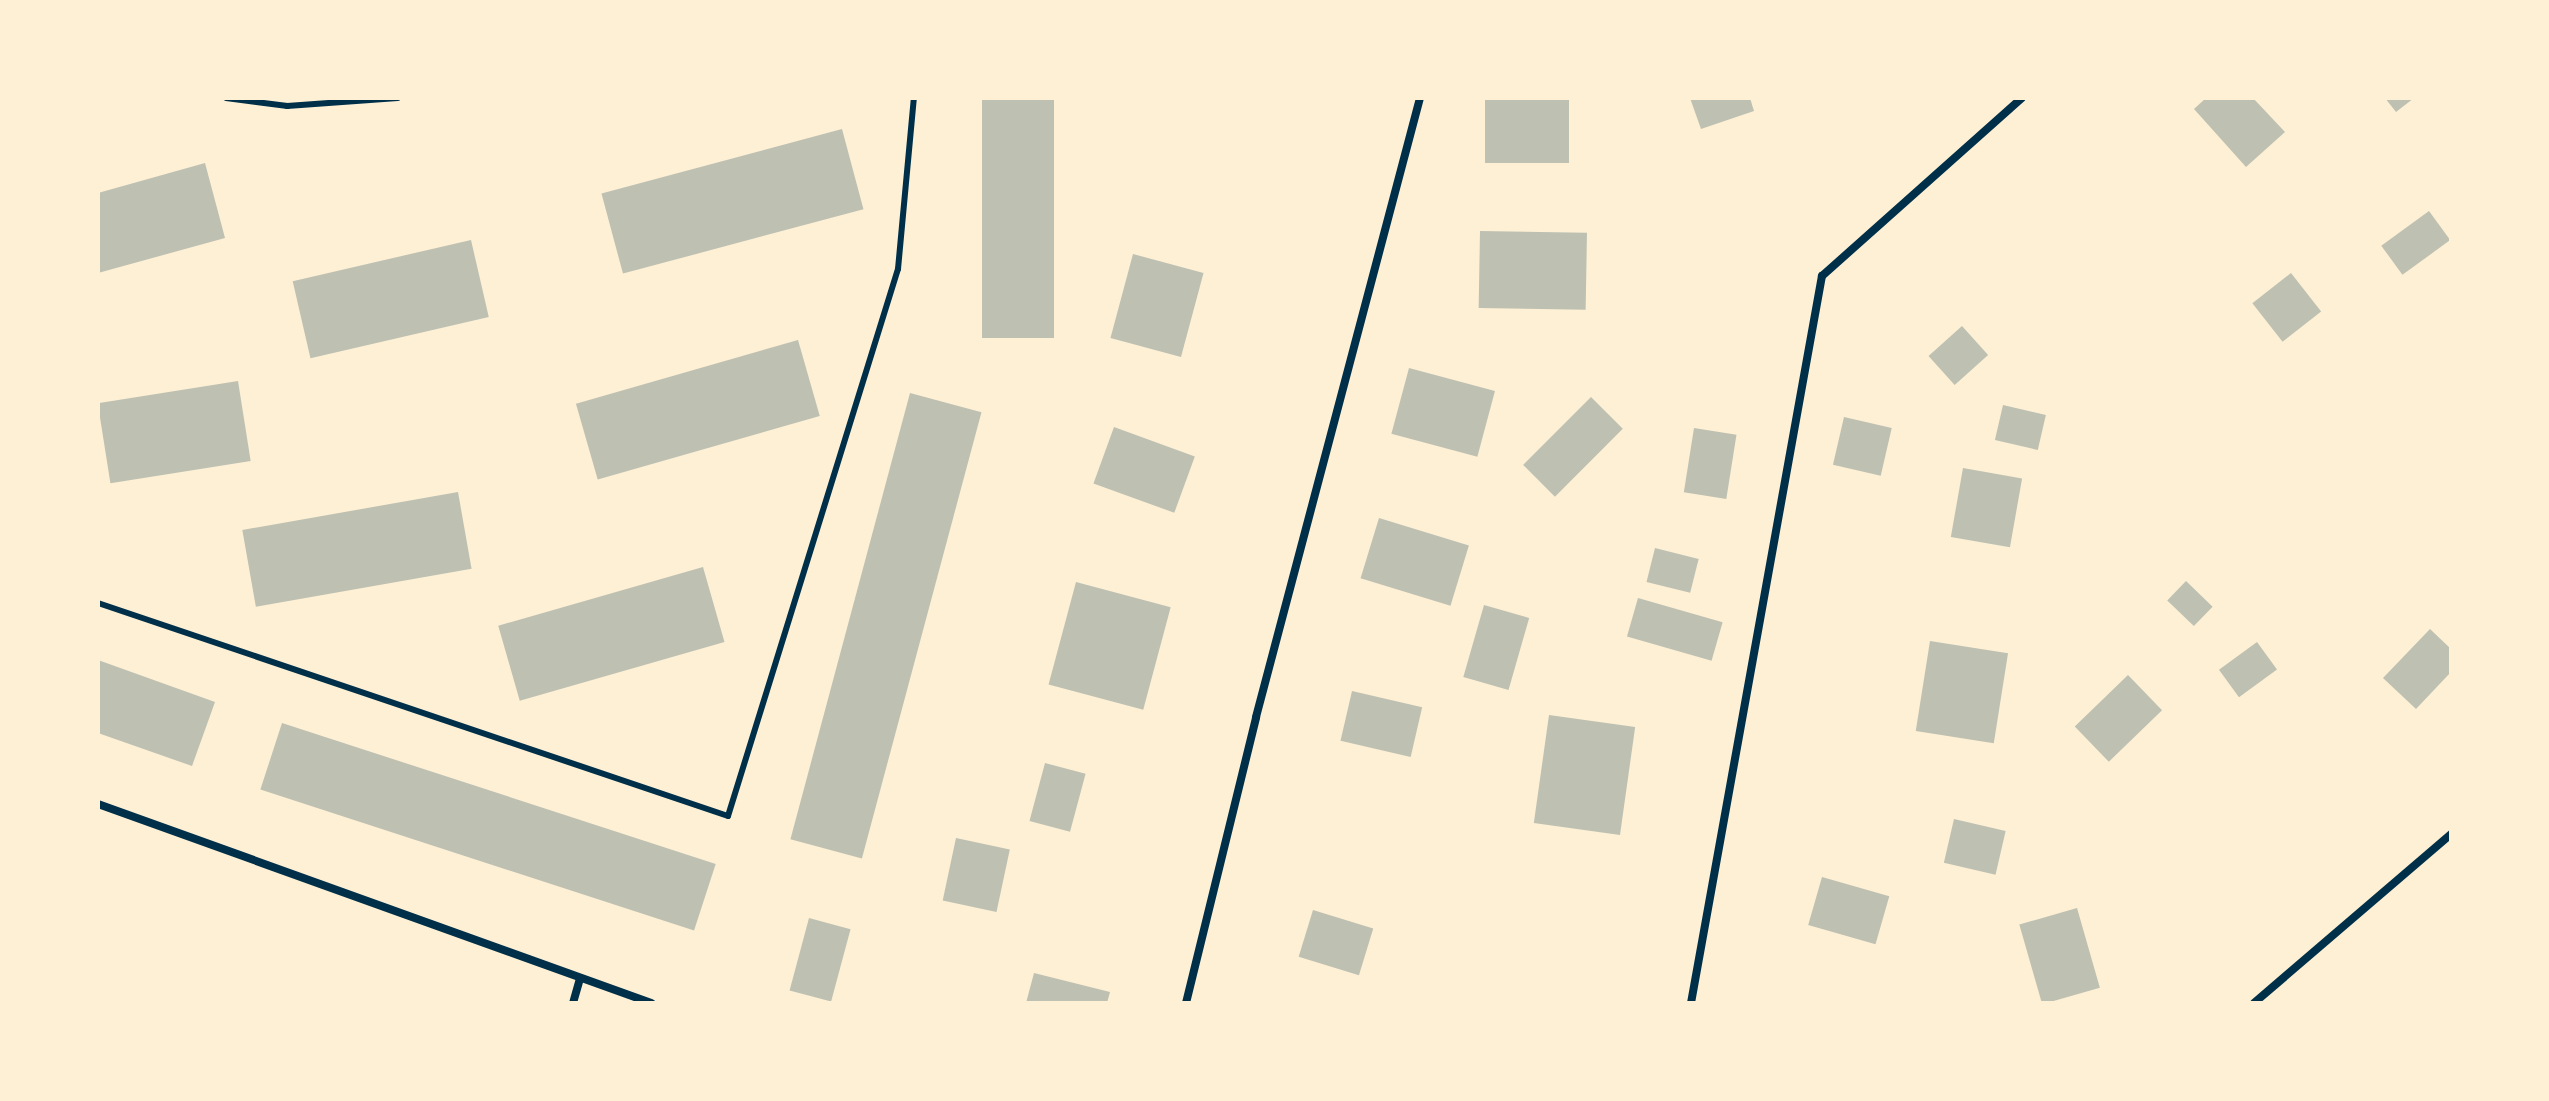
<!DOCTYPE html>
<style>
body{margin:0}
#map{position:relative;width:2549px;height:1101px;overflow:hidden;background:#fdf0d5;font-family:Commissioner,sans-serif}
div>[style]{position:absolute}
.building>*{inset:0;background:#bec0b2;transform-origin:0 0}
.service>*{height:6px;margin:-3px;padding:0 3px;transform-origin:3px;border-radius:3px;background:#003049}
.minor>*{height:8px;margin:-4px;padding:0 4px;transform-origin:4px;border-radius:4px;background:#003049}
span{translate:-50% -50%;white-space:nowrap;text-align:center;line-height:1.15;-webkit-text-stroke:6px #fdf0d5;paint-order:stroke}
.frame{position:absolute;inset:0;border:100px solid #fdf0d5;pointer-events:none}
</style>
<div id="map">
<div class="building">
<div style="left:982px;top:98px;width:72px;height:240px"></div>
<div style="left:1485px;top:98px;width:84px;height:65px"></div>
<div style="clip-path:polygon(1690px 98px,1750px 98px,1754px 111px,1701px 129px)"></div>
<div style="clip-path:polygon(2206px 98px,2253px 98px,2285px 132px,2246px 167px,2194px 109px)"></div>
<div style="clip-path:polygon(2385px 98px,2414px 98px,2396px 112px)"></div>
<div style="left:842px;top:129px;width:83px;height:249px;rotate:75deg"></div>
<div style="clip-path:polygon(205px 163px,225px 238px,98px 273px,98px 193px)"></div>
<div style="left:2429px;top:211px;width:36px;height:59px;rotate:54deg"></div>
<div style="left:1480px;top:231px;width:107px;height:77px;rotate:1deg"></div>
<div style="left:471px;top:240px;width:79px;height:183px;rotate:77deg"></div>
<div style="left:1133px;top:254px;width:73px;height:87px;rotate:15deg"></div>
<div style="left:2291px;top:273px;width:49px;height:49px;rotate:52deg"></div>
<div style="left:1962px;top:326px;width:39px;height:45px;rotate:48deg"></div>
<div style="left:798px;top:340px;width:79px;height:231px;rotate:74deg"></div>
<div style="left:1409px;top:368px;width:89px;height:68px;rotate:15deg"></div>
<div style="left:238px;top:381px;width:81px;height:142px;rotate:81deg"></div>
<div style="left:910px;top:393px;width:74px;height:462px;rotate:15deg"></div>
<div style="left:1591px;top:397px;width:45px;height:96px;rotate:45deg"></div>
<div style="left:2003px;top:405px;width:44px;height:36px;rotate:13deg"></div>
<div style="left:1844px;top:417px;width:49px;height:49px;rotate:13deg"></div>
<div style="left:1114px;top:427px;width:86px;height:60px;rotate:20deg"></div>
<div style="left:1694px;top:428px;width:43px;height:65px;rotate:9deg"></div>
<div style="left:1963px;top:468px;width:60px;height:70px;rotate:10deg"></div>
<div style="left:458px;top:492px;width:78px;height:219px;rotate:80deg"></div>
<div style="left:1379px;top:518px;width:94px;height:63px;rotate:17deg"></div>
<div style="left:1655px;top:548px;width:45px;height:35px;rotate:14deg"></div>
<div style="left:703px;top:567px;width:78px;height:213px;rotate:74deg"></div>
<div style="left:2186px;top:581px;width:37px;height:27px;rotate:44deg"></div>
<div style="left:1076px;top:582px;width:98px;height:106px;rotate:15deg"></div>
<div style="left:1638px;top:598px;width:88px;height:40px;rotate:16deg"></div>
<div style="left:1484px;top:605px;width:47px;height:75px;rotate:16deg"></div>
<div style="clip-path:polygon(2430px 629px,2451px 649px,2451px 672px,2416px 709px,2383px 678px)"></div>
<div style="left:1930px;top:641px;width:79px;height:91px;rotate:9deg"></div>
<div style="left:2257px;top:642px;width:34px;height:47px;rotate:54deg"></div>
<div style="clip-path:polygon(98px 660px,215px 702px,192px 766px,98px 733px)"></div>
<div style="left:2128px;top:675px;width:49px;height:74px;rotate:46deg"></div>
<div style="left:1352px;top:691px;width:72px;height:51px;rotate:13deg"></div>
<div style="left:1549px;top:715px;width:87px;height:109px;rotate:8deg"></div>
<div style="left:282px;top:723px;width:456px;height:70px;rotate:18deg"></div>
<div style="left:1045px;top:763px;width:42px;height:60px;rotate:15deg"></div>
<div style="left:1954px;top:819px;width:53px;height:45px;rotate:13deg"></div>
<div style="left:956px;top:838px;width:55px;height:64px;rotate:12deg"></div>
<div style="left:1822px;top:877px;width:70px;height:50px;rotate:16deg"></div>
<div style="left:2077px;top:908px;width:83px;height:60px;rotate:74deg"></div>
<div style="left:1313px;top:910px;width:63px;height:49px;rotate:17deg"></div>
<div style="left:809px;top:918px;width:43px;height:75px;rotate:15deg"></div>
<div style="clip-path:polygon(1034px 973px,1110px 992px,1107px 1003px,1026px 1003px)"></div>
</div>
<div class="service">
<div style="left:226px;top:98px;width:62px;rotate:7.5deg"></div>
<div style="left:287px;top:106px;width:111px;rotate:-4.1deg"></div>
<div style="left:98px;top:603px;width:665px;rotate:18.68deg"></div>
<div style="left:728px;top:816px;width:573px;rotate:-72.74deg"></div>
<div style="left:898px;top:269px;width:172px;rotate:-84.7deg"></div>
</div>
<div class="minor">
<div style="left:98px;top:804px;width:588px;rotate:19.79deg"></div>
<div style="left:573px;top:1003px;width:25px;rotate:-74deg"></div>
<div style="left:1186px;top:1003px;width:294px;rotate:-76.2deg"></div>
<div style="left:1256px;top:717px;width:640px;rotate:-75.16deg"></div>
<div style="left:1691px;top:1003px;width:739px;rotate:-79.79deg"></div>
<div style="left:1822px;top:276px;width:268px;rotate:-41.7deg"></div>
<div style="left:2254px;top:1003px;width:260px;rotate:-40.6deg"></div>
</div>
<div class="frame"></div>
</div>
